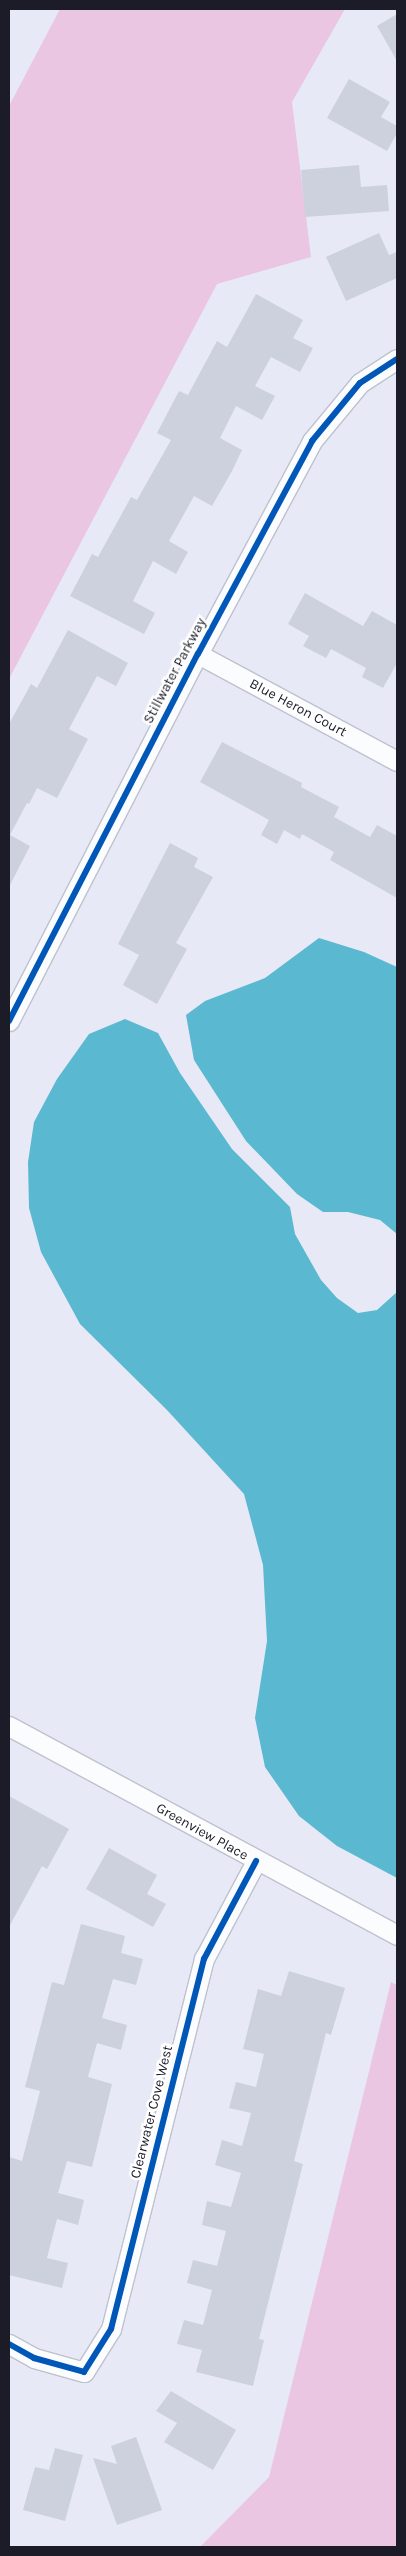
<!DOCTYPE html>
<style>
body{margin:0}
#map{position:relative;width:406px;height:2556px;overflow:hidden;background:#e7e9f7;font-family:Karla,sans-serif}
div>[style]{position:absolute}
.green>*{inset:0;background:#eac6e3}
.water>*{inset:0;background:#5ab9d1}
.building>*{inset:0;background:#ccd1dd}
.roads{filter:drop-shadow(1px 0 #bfc1cd) drop-shadow(-1px 0 #bfc1cd) drop-shadow(0 1px #bfc1cd) drop-shadow(0 -1px #bfc1cd)}
.minor>*{height:19px;margin:-9.5px;padding:0 9.5px;transform-origin:9.5px;border-radius:9.5px;background:#fbfcfe}
.cycleway>*{height:6px;margin:-3px;padding:0 3px;transform-origin:3px;border-radius:3px;background:#0057b8}
span{translate:-50% -50%;white-space:nowrap;text-align:center;line-height:1.15;-webkit-text-stroke:5px #fff;paint-order:stroke}
.street-label{font-size:14px;color:#1b1c28}
.frame{position:absolute;inset:0;border:10px solid #1b1c28;pointer-events:none}
</style>
<div id="map">
<div class="green">
<div style="clip-path:polygon(60px 9px,345px 9px,292px 102px,311px 257px,217px 284px,9px 679px,9px 106px)"></div>
<div style="clip-path:polygon(391px 1982px,397px 1985px,397px 2547px,200px 2547px,269px 2477px)"></div>
</div>
<div class="water">
<div style="clip-path:polygon(319px 938px,364px 952px,397px 967px,397px 1234px,380px 1220px,348px 1212px,323px 1212px,297px 1194px,246px 1141px,194px 1060px,186px 1015px,205px 1001px,265px 978px)"></div>
<div style="clip-path:polygon(125px 1019px,158px 1033px,180px 1073px,232px 1149px,290px 1207px,295px 1234px,321px 1280px,337px 1298px,358px 1313px,377px 1310px,397px 1292px,397px 1878px,337px 1846px,299px 1816px,265px 1767px,255px 1718px,267px 1641px,263px 1565px,244px 1494px,167px 1410px,80px 1324px,41px 1252px,29px 1208px,28px 1162px,34px 1122px,57px 1079px,89px 1034px)"></div>
</div>
<div class="building">
<div style="clip-path:polygon(397px 14px,397px 61px,377px 26px)"></div>
<div style="clip-path:polygon(349px 79px,390px 102px,381px 117px,397px 126px,397px 133px,387px 151px,327px 118px)"></div>
<div style="clip-path:polygon(359px 165px,361px 187px,387px 185px,389px 211px,305px 217px,301px 170px)"></div>
<div style="clip-path:polygon(379px 233px,389px 255px,397px 252px,397px 278px,346px 301px,326px 257px)"></div>
<div style="clip-path:polygon(256px 294px,303px 320px,293px 338px,313px 348px,300px 372px,271px 357px,255px 386px,275px 396px,262px 420px,236px 406px,220px 438px,242px 450px,232px 471px,212px 506px,194px 496px,169px 541px,188px 552px,176px 574px,153px 561px,133px 601px,155px 613px,144px 634px,70px 596px,92px 554px,98px 557px,131px 497px,137px 500px,171px 440px,157px 433px,179px 391px,188px 395px,217px 341px,227px 347px)"></div>
<div style="clip-path:polygon(305px 593px,363px 626px,372px 611px,397px 625px,397px 663px,383px 688px,362px 677px,366px 668px,331px 649px,326px 658px,303px 646px,309px 636px,288px 624px)"></div>
<div style="clip-path:polygon(68px 630px,128px 663px,116px 686px,97px 676px,69px 729px,88px 739px,57px 798px,37px 788px,29px 804px,27px 803px,10px 835px,30px 846px,9px 887px,9px 724px,31px 684px,37px 688px)"></div>
<div style="clip-path:polygon(222px 742px,302px 783px,301px 787px,339px 807px,334px 817px,370px 837px,377px 825px,397px 836px,397px 898px,330px 860px,334px 852px,302px 834px,300px 839px,284px 830px,277px 844px,261px 835px,269px 820px,200px 782px)"></div>
<div style="clip-path:polygon(170px 843px,198px 858px,194px 867px,213px 877px,176px 943px,187px 949px,157px 1004px,123px 985px,139px 955px,118px 944px)"></div>
<div style="clip-path:polygon(9px 1796px,69px 1829px,47px 1869px,42px 1866px,9px 1927px)"></div>
<div style="clip-path:polygon(109px 1848px,157px 1875px,147px 1894px,166px 1904px,153px 1927px,86px 1889px)"></div>
<div style="clip-path:polygon(81px 1924px,125px 1936px,121px 1953px,143px 1959px,136px 1985px,113px 1979px,102px 2018px,127px 2025px,121px 2050px,97px 2043px,88px 2077px,112px 2084px,92px 2167px,67px 2161px,58px 2193px,84px 2200px,78px 2225px,57px 2219px,47px 2258px,68px 2263px,62px 2288px,9px 2275px,9px 2157px,22px 2161px,40px 2091px,25px 2087px,52px 1982px,64px 1985px)"></div>
<div style="clip-path:polygon(289px 1971px,345px 1988px,331px 2035px,326px 2033px,294px 2161px,303px 2164px,259px 2339px,264px 2340px,253px 2386px,196px 2372px,202px 2350px,177px 2344px,184px 2320px,203px 2325px,212px 2290px,187px 2283px,193px 2260px,217px 2266px,226px 2231px,202px 2225px,207px 2201px,231px 2207px,241px 2173px,215px 2165px,222px 2140px,242px 2146px,251px 2113px,229px 2108px,236px 2082px,256px 2087px,264px 2054px,243px 2049px,258px 1989px,281px 1996px)"></div>
<div style="clip-path:polygon(171px 2391px,236px 2430px,213px 2470px,164px 2442px,177px 2423px,156px 2411px)"></div>
<div style="clip-path:polygon(136px 2437px,162px 2510px,117px 2525px,93px 2458px,117px 2464px,111px 2446px)"></div>
<div style="clip-path:polygon(55px 2448px,83px 2455px,65px 2521px,23px 2510px,35px 2467px,49px 2470px)"></div>
</div>
<div class="roads">
<div class="minor">
<div style="left:198px;top:654px;width:226px;rotate:28.3deg"></div>
<div style="left:9px;top:1021px;width:413px;rotate:-62.8deg"></div>
<div style="left:198px;top:654px;width:242px;rotate:-61.8deg"></div>
<div style="left:312px;top:441px;width:75px;rotate:-50.4deg"></div>
<div style="left:360px;top:383px;width:44px;rotate:-33deg"></div>
<div style="left:9px;top:1726px;width:441px;rotate:28.3deg"></div>
<div style="left:9px;top:2344px;width:29px;rotate:29deg"></div>
<div style="left:34px;top:2358px;width:52px;rotate:15.6deg"></div>
<div style="left:84px;top:2372px;width:51px;rotate:-57.9deg"></div>
<div style="left:111px;top:2329px;width:382px;rotate:-75.9deg"></div>
<div style="left:204px;top:1959px;width:111px;rotate:-62deg"></div>
</div>
</div>
<div class="cycleway">
<div style="left:9px;top:1021px;width:413px;rotate:-62.8deg"></div>
<div style="left:198px;top:654px;width:242px;rotate:-61.8deg"></div>
<div style="left:312px;top:441px;width:75px;rotate:-50.4deg"></div>
<div style="left:360px;top:383px;width:44px;rotate:-33deg"></div>
<div style="left:9px;top:2344px;width:29px;rotate:29deg"></div>
<div style="left:34px;top:2358px;width:52px;rotate:15.6deg"></div>
<div style="left:84px;top:2372px;width:51px;rotate:-57.9deg"></div>
<div style="left:111px;top:2329px;width:382px;rotate:-75.9deg"></div>
<div style="left:204px;top:1959px;width:111px;rotate:-62deg"></div>
</div>
<div class="street-label">
<span style="left:175px;top:671px;rotate:-62deg">Stillwater Parkway</span>
<span style="left:298px;top:708px;rotate:28deg">Blue Heron Court</span>
<span style="left:202px;top:1832px;rotate:29deg">Greenview Place</span>
<span style="left:152px;top:2112px;rotate:-76deg">Clearwater Cove West</span>
</div>
<div class="frame"></div>
</div>
